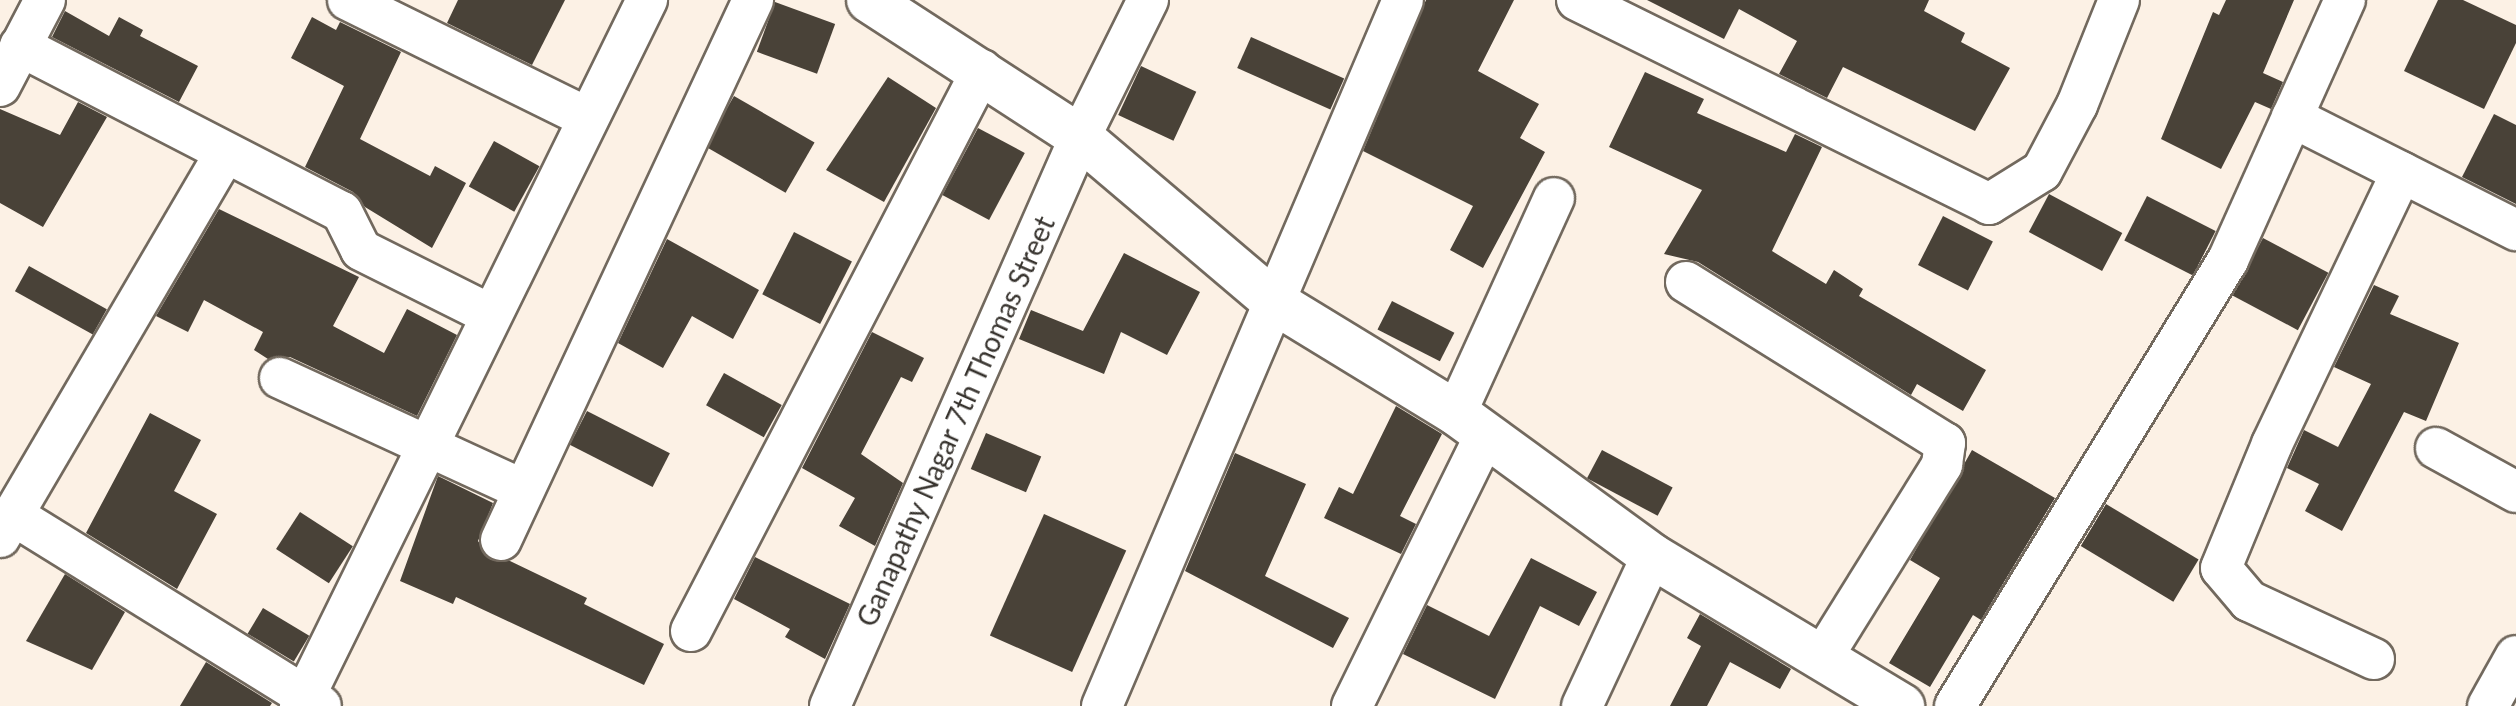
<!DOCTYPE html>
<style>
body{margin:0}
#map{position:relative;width:2516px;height:706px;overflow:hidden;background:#fcf1e5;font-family:Lato,sans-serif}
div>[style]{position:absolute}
.building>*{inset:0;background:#494238;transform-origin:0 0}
.roads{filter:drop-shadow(2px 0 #72695e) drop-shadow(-2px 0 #72695e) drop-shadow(0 2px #72695e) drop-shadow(0 -2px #72695e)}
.street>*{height:40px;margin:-20px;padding:0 20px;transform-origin:20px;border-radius:20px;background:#fff}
.secondary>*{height:44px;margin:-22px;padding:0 22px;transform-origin:22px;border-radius:22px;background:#fff}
span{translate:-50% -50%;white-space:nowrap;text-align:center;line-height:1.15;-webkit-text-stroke:8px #fff;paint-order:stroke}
.street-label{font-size:28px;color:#37332e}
</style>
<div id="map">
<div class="building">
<div style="clip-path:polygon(458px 0,565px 0,532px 65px,447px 23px)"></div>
<div style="clip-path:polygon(1426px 0,1514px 0,1478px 71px,1539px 104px,1520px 138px,1545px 152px,1483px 268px,1450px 250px,1473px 206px,1363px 151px)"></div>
<div style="clip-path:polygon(1647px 0,1929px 0,1924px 11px,1965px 33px,1961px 42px,2010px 68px,1975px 131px,1843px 67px,1827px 98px,1779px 74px,1797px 41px,1739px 9px,1724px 39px)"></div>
<div style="clip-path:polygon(2226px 0,2294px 0,2263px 73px,2283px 82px,2271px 109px,2255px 102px,2221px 169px,2161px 139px,2213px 12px,2219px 15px)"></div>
<div style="clip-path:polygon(2438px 0,2463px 0,2516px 25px,2516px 43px,2484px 109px,2404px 71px)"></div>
<div style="left:775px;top:2px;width:64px;height:53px;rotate:20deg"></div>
<div style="clip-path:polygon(65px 11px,109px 36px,119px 17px,143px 30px,140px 36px,198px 66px,179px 102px,52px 37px)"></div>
<div style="clip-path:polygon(312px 17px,336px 30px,340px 22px,401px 52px,360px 139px,430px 176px,435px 166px,466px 183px,432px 248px,365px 207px,353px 192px,305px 167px,344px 86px,291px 58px)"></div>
<div style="left:1251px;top:37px;width:102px;height:34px;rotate:24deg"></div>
<div style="left:1141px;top:66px;width:61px;height:54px;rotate:25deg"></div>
<div style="clip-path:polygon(1645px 72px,1704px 99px,1697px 113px,1786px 152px,1795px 134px,1822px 147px,1772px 251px,1826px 284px,1834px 270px,1863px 289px,1859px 296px,1986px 370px,1963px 411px,1917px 384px,1911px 395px,1698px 262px,1664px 254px,1702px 190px,1609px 147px)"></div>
<div style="clip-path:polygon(888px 77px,936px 108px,884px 202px,826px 170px)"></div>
<div style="left:734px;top:96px;width:93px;height:58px;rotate:30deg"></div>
<div style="clip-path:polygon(78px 102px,107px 117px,43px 227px,0 203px,0 109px,60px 135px)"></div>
<div style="clip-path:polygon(2494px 114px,2516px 125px,2516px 204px,2462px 177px)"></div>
<div style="left:978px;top:128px;width:53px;height:76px;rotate:28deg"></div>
<div style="left:494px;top:141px;width:52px;height:52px;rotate:29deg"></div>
<div style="left:2049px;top:194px;width:83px;height:43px;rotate:28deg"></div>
<div style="left:2147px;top:196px;width:77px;height:50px;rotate:27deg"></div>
<div style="clip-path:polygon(219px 209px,359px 277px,333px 326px,384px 353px,407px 309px,457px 335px,417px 416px,290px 357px,268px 359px,254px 350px,263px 332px,204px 300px,188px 332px,156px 316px)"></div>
<div style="left:1943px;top:216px;width:56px;height:55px;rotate:27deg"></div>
<div style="left:794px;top:232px;width:65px;height:70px;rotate:27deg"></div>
<div style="left:2263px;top:238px;width:74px;height:65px;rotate:28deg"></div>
<div style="clip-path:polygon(667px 239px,759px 290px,733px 339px,692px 316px,663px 368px,618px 343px)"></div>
<div style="clip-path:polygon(1124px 253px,1200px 292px,1167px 355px,1121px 332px,1104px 374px,1019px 339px,1031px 310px,1083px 331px)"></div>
<div style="left:29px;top:266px;width:89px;height:29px;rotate:29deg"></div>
<div style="clip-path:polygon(2374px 285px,2399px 296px,2390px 314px,2459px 343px,2426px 421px,2404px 412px,2342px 531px,2305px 511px,2319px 484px,2287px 468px,2304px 430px,2338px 447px,2371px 384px,2334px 367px)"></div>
<div style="left:1392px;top:301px;width:70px;height:32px;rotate:27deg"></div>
<div style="clip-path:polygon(872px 332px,924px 358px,912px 382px,901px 377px,861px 454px,903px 483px,875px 546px,839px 526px,855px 498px,802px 468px)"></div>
<div style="left:724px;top:373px;width:66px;height:37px;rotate:29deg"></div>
<div style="clip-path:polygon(1396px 406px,1442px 434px,1400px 516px,1416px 524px,1401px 554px,1324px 518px,1339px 487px,1353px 494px)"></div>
<div style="left:587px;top:411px;width:93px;height:38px;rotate:27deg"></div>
<div style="clip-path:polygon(150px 413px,201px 440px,174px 491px,217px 514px,177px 589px,86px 533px)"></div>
<div style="left:986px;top:433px;width:60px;height:39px;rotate:23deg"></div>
<div style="left:1602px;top:450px;width:80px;height:32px;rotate:28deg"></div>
<div style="clip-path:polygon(1972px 450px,2055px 498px,1981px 620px,1973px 615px,1930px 687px,1889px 663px,1940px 578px,1910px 560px)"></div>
<div style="clip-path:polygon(1235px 453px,1306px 484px,1265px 576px,1349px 618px,1333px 648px,1185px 571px)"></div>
<div style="clip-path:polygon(438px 476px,493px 503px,478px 541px,491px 560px,510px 561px,587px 598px,584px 604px,664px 644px,644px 685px,456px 597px,453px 604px,400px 581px)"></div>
<div style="left:2106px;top:504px;width:108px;height:49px;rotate:31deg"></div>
<div style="left:300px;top:512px;width:63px;height:44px;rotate:33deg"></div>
<div style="left:1044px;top:514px;width:90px;height:133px;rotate:24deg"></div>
<div style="clip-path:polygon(755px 557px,850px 604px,825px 659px,785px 637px,790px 629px,734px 599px)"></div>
<div style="clip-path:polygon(1531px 558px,1597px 592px,1579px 626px,1540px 606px,1495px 699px,1403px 654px,1427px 605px,1489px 636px)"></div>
<div style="clip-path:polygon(65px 574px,125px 612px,92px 670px,26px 641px)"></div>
<div style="left:263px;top:608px;width:54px;height:30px;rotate:31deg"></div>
<div style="clip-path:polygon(1700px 614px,1791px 669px,1780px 689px,1730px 662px,1707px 706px,1670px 706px,1701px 646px,1687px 638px)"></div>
<div style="clip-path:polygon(206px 662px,272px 703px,270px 706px,180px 706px)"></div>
</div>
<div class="roads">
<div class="street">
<div style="left:348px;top:0;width:267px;rotate:26.2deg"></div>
<div style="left:1577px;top:0;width:460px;rotate:26.3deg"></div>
<div style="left:1989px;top:204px;width:62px;rotate:-31.9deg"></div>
<div style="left:2042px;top:171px;width:75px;rotate:-62.1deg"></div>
<div style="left:2077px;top:105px;width:113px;rotate:-68.2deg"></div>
<div style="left:20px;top:46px;width:362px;rotate:27.3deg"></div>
<div style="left:342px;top:212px;width:42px;rotate:63.4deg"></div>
<div style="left:361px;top:250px;width:145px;rotate:26.6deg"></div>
<div style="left:0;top:86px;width:97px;rotate:-62.4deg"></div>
<div style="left:2292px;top:117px;width:251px;rotate:26.8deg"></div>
<div style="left:1686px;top:282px;width:305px;rotate:31.9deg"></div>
<div style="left:1945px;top:443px;width:22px;rotate:98deg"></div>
<div style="left:1942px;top:465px;width:227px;rotate:121.9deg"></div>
<div style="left:280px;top:378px;width:268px;rotate:24.7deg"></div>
<div style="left:1456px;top:413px;width:236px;rotate:-65.5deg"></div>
<div style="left:2436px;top:448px;width:91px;rotate:28.8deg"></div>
<div style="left:13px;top:515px;width:362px;rotate:31.8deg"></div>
<div style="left:0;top:537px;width:445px;rotate:-59.6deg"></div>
<div style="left:501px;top:540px;width:596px;rotate:-64.98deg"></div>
<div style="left:691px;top:631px;width:632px;rotate:-62.58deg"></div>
<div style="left:2374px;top:659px;width:138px;rotate:-155.1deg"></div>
<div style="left:2249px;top:601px;width:43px;rotate:-130.3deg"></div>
<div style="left:2221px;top:568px;width:134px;rotate:-67.6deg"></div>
<div style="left:2272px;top:444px;width:301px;rotate:-64.5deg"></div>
<div style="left:300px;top:706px;width:787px;rotate:-63.83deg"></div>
<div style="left:830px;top:706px;width:621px;rotate:-66.28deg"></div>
<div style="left:1080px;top:137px;width:153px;rotate:-63.6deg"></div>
<div style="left:1102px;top:706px;width:767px;rotate:-66.91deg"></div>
<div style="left:1352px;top:706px;width:303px;rotate:-63.8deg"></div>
<div style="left:1582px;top:706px;width:166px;rotate:-65deg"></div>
<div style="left:1955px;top:706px;width:523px;rotate:-58.53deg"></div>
<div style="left:2228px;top:260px;width:285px;rotate:-65.8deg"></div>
<div style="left:2488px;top:706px;width:57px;rotate:-60.8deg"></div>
</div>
<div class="secondary">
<div style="left:869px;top:0;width:252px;rotate:33deg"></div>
<div style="left:1080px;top:137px;width:257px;rotate:40.3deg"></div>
<div style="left:1276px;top:303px;width:211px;rotate:31.4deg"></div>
<div style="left:1456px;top:413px;width:243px;rotate:36.1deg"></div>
<div style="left:1652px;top:556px;width:292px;rotate:31deg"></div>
</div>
</div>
<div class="street-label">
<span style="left:955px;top:421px;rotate:-66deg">Ganapathy Nagar 7th Thomas Street</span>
</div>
</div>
